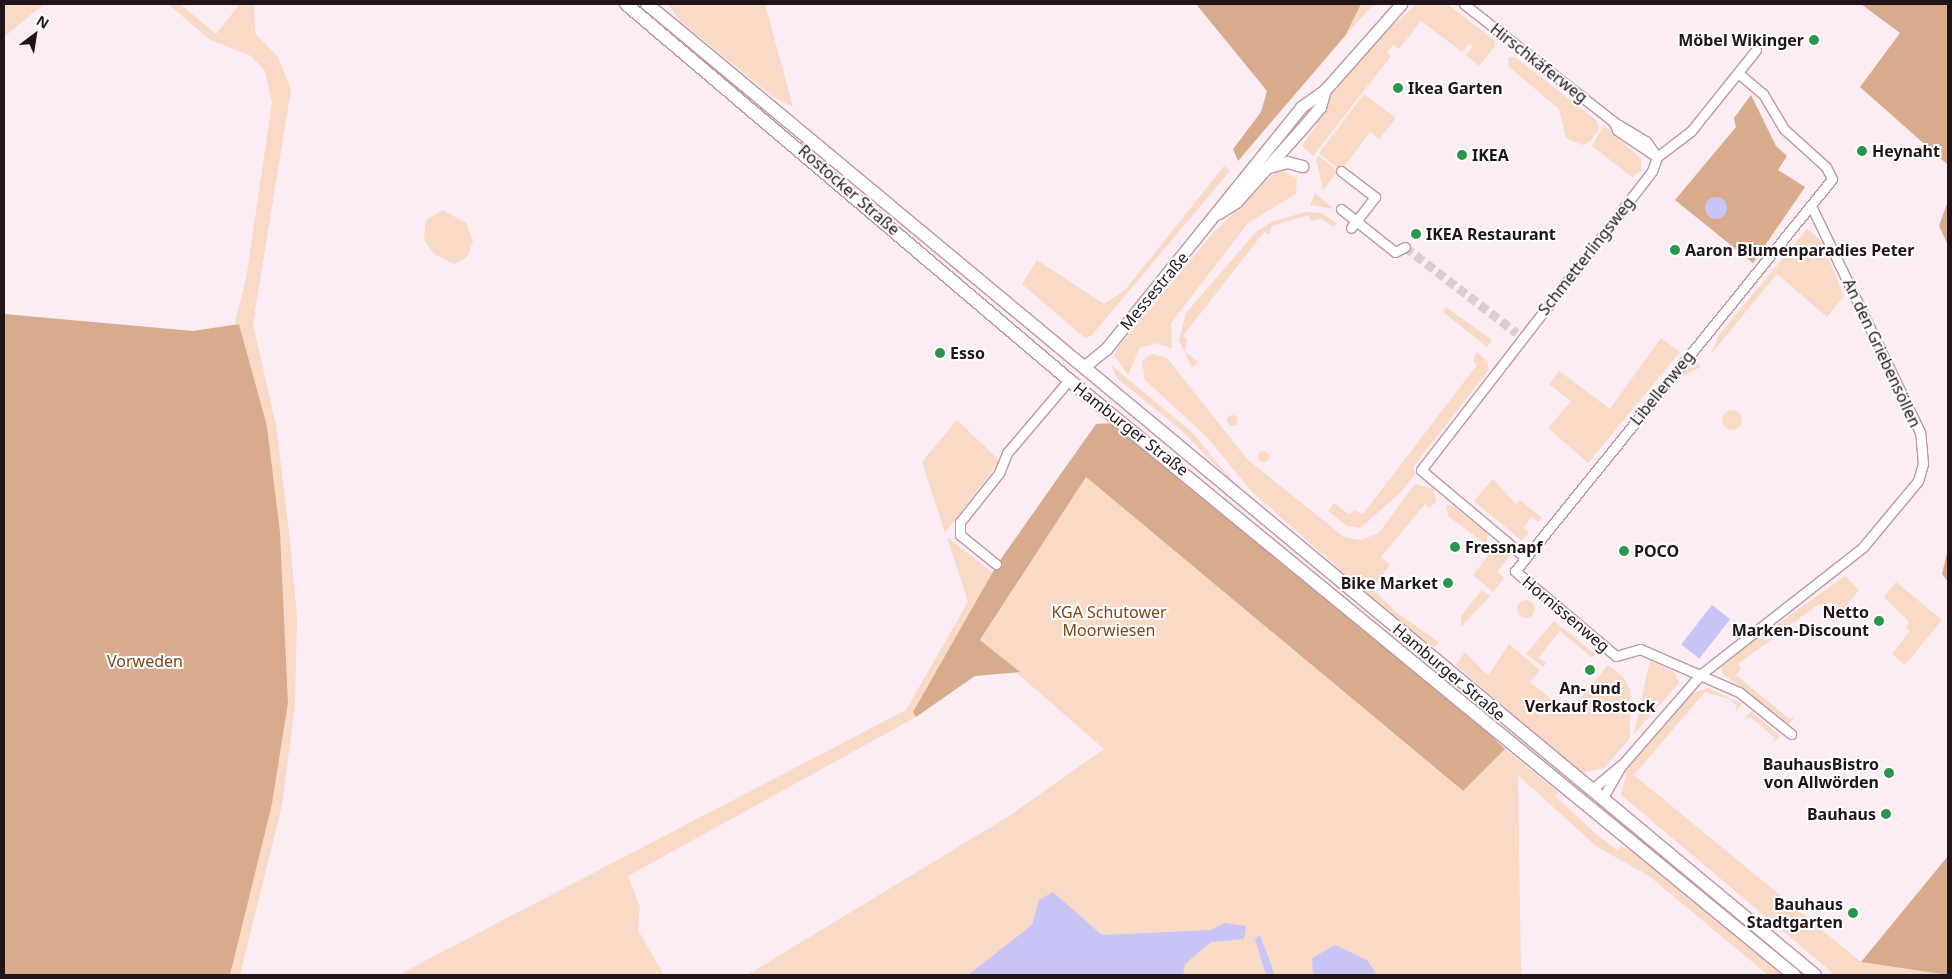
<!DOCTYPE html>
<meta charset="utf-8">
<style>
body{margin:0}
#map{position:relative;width:1952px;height:979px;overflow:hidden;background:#fcecf3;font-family:"Noto Sans",sans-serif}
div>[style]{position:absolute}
.green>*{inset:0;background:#f8dac7;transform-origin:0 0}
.round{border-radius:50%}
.forest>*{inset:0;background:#d8ab8d}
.water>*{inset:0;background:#c8c4f5;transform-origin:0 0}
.street-tunnel>*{height:9px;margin-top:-4.5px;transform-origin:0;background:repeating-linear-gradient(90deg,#dbcbd2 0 9px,transparent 0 13.5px)}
.roads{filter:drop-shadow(1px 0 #bd98a8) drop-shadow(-1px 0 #bd98a8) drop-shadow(0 1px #bd98a8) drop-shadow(0 -1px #bd98a8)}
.street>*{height:9px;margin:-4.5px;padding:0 4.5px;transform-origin:4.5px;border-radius:4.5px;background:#fff}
.secondary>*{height:11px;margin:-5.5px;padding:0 5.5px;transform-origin:5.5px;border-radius:5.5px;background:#fff}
.primary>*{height:12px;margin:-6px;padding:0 6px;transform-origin:6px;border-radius:6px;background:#fff}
.dots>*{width:14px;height:14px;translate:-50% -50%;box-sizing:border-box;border:2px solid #fff;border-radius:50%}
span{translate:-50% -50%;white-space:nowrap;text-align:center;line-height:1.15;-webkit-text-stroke:4px #fff;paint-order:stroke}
.poi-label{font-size:16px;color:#201319;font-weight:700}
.right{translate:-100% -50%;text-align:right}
.left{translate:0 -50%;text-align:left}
.street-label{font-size:16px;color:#201319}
.park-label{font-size:16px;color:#7e4518}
.frame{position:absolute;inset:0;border:5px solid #201319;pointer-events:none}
.north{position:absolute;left:10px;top:10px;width:50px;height:50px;-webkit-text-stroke:4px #fff;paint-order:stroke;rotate:31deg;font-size:14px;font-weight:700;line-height:20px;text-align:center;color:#201319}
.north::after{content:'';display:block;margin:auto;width:18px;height:22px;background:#201319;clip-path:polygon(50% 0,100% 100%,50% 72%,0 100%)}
</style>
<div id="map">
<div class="green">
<div style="clip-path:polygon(4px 4px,44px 4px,4px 37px)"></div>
<div style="clip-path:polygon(168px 4px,180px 4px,216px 34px,240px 4px,254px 4px,255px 33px,278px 57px,291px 89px,253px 324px,276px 425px,289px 531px,297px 616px,295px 705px,282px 805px,240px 975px,230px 975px,272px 804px,288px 703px,280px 532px,267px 426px,239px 324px,235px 323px,246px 279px,272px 103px,265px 71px,251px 56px,209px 39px)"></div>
<div style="clip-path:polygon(668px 4px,765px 4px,793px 107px,772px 96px,681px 22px)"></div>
<div style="clip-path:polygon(1361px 4px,1374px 4px,1345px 36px,1355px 15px)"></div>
<div style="clip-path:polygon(1417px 4px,1447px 4px,1494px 40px,1495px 46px,1479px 66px,1466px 55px,1473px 47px,1469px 44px,1462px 52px,1421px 21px,1399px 49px,1393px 45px,1387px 52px,1391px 56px,1313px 156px,1302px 146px,1317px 124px,1312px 120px,1375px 41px)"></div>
<div style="clip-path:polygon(1509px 57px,1515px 57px,1597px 121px,1599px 128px,1591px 141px,1582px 145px,1566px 138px,1559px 109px,1508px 66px)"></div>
<div style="clip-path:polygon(1364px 94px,1396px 118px,1379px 139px,1370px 132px,1341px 171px,1319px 153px)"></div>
<div style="clip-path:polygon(1604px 125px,1641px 159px,1641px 170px,1632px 177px,1592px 146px)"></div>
<div style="clip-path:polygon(1319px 156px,1338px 171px,1323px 190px,1316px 159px)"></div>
<div style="clip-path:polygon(1224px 166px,1230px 171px,1092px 335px,1085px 338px,1022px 284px,1037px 260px,1104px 304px,1125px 290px)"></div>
<div style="clip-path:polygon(1279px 169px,1297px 178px,1296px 194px,1248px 223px,1171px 323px,1172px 349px,1157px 343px,1140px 348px,1128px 375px,1114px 355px,1118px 348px,1212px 234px)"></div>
<div style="clip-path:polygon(1315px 193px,1334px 209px,1310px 205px)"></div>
<div style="clip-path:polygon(443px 210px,466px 223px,473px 241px,467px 257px,454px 264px,434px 254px,424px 240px,426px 220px)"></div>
<div style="clip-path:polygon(1306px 212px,1321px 213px,1337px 223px,1333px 227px,1322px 219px,1311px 221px,1308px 215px,1272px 226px,1269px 235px,1264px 232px,1183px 336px,1187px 340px,1185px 352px,1198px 362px,1192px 368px,1179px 340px,1186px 313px,1256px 232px,1271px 222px)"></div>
<div style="clip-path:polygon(1807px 229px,1821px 240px,1844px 296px,1827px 317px,1777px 274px,1711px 354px,1719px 335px)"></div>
<div style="clip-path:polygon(1446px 307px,1492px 340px,1487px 347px,1443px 312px)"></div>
<div style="clip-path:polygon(1661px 338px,1680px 352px,1588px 463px,1548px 428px,1571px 401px,1549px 384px,1559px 371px,1610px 409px)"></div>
<div style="clip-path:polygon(1477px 352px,1488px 362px,1488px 371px,1413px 467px,1415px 474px,1400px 493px,1360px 528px,1347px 526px,1328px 511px,1334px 503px,1350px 515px,1354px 510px,1363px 514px,1477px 365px,1473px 361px)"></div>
<div style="clip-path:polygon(1152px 354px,1167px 358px,1247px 459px,1344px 537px,1361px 540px,1379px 533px,1415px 484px,1434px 489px,1436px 501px,1430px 508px,1425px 504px,1381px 557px,1390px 565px,1372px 588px,1397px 613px,1439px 642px,1435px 647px,1416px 637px,1251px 491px,1208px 438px,1145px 380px,1142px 361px)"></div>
<div style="left:1697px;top:361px;width:7px;height:30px;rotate:63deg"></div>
<div style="clip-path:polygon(1111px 365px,1192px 432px,1239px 489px,1182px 431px,1117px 378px)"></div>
<div class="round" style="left:1722px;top:410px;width:20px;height:20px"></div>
<div class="round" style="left:1226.5px;top:414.5px;width:11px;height:11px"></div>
<div style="clip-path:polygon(957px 420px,1000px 461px,945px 533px,922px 462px)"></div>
<div class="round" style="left:1257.5px;top:450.5px;width:11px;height:11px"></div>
<div style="clip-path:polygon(1086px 477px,1462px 791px,1505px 749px,1558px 792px,1555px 796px,1596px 834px,1617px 850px,1621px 846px,1643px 856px,1784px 975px,1768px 975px,1649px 876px,1596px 846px,1518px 775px,1521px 975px,747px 975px,1009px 816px,1104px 749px,980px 641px)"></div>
<div style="clip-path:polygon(1493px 479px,1516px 504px,1520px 500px,1542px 518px,1538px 522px,1532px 517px,1523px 527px,1529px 533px,1522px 541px,1474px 501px)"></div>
<div style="clip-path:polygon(1446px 505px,1453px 506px,1487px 533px,1487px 545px,1448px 516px)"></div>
<div style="clip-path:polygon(947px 537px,994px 574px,913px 712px,916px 717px,628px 876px,640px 907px,638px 930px,664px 975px,398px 975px,906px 710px,968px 602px)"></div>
<div style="clip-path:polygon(1505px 549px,1511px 554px,1497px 572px,1504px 578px,1493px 592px,1473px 575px,1492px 551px)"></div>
<div style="clip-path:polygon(1845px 576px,1859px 590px,1840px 613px,1831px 602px,1823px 609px,1819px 604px,1738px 664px,1741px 669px,1736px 675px,1789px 719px,1795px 716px,1788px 726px,1722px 673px,1722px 667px,1742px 647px,1762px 636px,1765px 641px,1770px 638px,1766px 632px)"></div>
<div style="clip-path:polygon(1896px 582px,1942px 620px,1905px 665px,1892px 654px,1910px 631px,1906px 627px,1909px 622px,1884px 597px)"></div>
<div style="clip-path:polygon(1482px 590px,1490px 596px,1461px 627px,1461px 616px)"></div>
<div class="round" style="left:1517px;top:600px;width:18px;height:18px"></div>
<div style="clip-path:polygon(1554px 621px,1595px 654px,1592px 658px,1560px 631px,1539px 657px,1546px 663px,1543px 667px,1526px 654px)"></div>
<div style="clip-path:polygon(1509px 644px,1540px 670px,1530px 682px,1568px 713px,1608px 665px,1624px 678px,1630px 691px,1630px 738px,1604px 768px,1581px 773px,1456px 665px,1465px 652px,1488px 676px)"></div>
<div style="clip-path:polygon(1650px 660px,1674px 672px,1679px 683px,1634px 734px)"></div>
<div style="clip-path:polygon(1708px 688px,1742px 704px,1735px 713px,1737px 706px,1729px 699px,1705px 692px,1634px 775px,1861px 962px,1948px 975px,1835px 975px,1621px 795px,1628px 767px,1693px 693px)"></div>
<div style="clip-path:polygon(1751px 711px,1780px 736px,1773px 744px,1774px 737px,1750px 717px,1744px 720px)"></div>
</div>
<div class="forest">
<div style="clip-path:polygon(1196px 4px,1361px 4px,1345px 36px,1238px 161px,1233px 149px,1261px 112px,1267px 91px)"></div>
<div style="clip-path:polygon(1861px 4px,1948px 4px,1948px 165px,1860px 87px,1900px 33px)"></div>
<div style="clip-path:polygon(1751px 95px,1776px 146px,1787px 156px,1778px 170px,1805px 187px,1753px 263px,1675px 200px,1736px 127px,1734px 118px)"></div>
<div style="clip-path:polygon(1948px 201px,1948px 245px,1939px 226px)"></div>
<div style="clip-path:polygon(4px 314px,193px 331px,239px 324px,267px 426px,280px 532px,288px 703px,272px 804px,230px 975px,4px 975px)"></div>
<div style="clip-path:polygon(1115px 423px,1457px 704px,1505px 749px,1463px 791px,1086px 477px,980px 640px,1020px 672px,975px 676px,916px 717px,913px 712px,998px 563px,1096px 424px)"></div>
<div style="clip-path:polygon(1948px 549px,1948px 582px,1942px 574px)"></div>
<div style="clip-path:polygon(1948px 856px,1948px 975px,1861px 962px)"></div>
</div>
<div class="water">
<div class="round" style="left:1705px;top:197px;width:22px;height:22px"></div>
<div style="left:1712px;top:605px;width:23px;height:50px;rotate:38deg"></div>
<div style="clip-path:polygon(1053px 892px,1102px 935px,1211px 930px,1224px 923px,1246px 926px,1244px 939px,1211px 942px,1185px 964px,1183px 975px,968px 975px,1032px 925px,1039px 900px)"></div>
<div style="clip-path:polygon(1260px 935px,1275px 975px,1266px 975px,1255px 939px)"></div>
<div style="clip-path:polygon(1335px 945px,1367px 960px,1377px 975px,1313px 975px,1312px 958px)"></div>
</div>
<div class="street-tunnel">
<div style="left:1405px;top:247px;width:141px;rotate:37.5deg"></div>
</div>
<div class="roads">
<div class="street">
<div style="left:1464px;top:4px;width:191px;rotate:38.2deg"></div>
<div style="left:1614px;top:122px;width:37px;rotate:31deg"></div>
<div style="left:1646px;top:141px;width:19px;rotate:55deg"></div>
<div style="left:1657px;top:157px;width:48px;rotate:-146deg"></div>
<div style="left:1617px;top:130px;width:9px;rotate:-111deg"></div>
<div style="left:1738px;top:73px;width:33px;rotate:40deg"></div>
<div style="left:1763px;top:94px;width:41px;rotate:59deg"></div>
<div style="left:1784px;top:129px;width:57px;rotate:42.1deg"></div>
<div style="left:1826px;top:167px;width:13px;rotate:63deg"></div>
<div style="left:1832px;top:179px;width:504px;rotate:128.96deg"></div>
<div style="left:1515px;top:571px;width:132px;rotate:40.1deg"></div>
<div style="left:1616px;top:656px;width:25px;rotate:-16deg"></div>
<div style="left:1640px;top:649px;width:108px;rotate:23.5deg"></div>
<div style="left:1739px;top:692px;width:67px;rotate:38.9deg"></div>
<div style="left:1341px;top:171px;width:43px;rotate:37.4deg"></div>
<div style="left:1375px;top:197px;width:39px;rotate:128deg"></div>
<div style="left:1341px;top:209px;width:69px;rotate:38.5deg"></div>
<div style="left:1395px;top:252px;width:11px;rotate:-27deg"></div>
<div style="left:1526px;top:558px;width:137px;rotate:-140deg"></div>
<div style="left:1421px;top:470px;width:378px;rotate:-52.3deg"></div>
<div style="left:1652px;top:171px;width:15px;rotate:-70deg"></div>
<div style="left:1657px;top:157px;width:43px;rotate:-37.4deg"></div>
<div style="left:1691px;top:131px;width:104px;rotate:-51.3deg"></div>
<div style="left:996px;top:564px;width:46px;rotate:-141.1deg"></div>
<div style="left:960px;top:535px;width:13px;rotate:-90deg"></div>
<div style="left:960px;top:522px;width:63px;rotate:-51.5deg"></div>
<div style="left:999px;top:473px;width:22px;rotate:-68deg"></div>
<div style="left:1007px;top:453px;width:96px;rotate:-49.7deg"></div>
<div style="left:1591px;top:790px;width:38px;rotate:-40deg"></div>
<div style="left:1602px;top:799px;width:38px;rotate:-60deg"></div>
<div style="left:1621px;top:766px;width:121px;rotate:-49deg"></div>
<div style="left:1700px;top:675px;width:207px;rotate:-38.1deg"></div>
<div style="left:1863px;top:547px;width:86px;rotate:-50.2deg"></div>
<div style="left:1918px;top:481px;width:18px;rotate:-74deg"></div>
<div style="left:1923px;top:464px;width:32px;rotate:-95deg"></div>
<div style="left:1920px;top:432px;width:251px;rotate:-115.7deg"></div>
</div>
<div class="secondary">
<div style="left:1265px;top:168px;width:23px;rotate:-15deg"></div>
<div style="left:1287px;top:162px;width:16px;rotate:15deg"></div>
<div style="left:1219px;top:213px;width:20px;rotate:-33deg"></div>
<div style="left:1236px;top:202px;width:102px;rotate:-48.2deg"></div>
<div style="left:1304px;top:126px;width:25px;rotate:-50deg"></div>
<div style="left:1320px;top:107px;width:18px;rotate:-74deg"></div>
<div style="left:1325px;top:90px;width:115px;rotate:-48.5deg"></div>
<div style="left:1086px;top:365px;width:26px;rotate:-39deg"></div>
<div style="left:1106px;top:349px;width:311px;rotate:-51.1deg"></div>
<div style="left:1301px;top:107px;width:29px;rotate:-35deg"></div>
</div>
<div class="primary">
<div style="left:626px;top:4px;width:581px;rotate:40.32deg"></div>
<div style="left:1069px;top:380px;width:938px;rotate:39.38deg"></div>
<div style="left:647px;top:4px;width:1519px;rotate:39.74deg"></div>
</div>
</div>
<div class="dots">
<div style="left:1814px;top:40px;background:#29954d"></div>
<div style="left:1398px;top:88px;background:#29954d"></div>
<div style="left:1862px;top:151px;background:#29954d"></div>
<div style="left:1462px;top:155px;background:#29954d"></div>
<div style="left:1416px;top:234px;background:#29954d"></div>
<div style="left:1675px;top:250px;background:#29954d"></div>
<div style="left:940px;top:353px;background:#29954d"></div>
<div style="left:1455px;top:547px;background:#29954d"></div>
<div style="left:1624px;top:551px;background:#29954d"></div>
<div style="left:1448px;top:583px;background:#29954d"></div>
<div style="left:1879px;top:621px;background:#29954d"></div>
<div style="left:1590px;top:670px;background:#29954d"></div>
<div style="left:1889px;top:773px;background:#29954d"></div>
<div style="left:1886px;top:814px;background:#29954d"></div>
<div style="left:1853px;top:913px;background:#29954d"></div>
</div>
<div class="poi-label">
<span class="right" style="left:1804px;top:40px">Möbel Wikinger</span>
<span class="left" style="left:1408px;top:88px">Ikea Garten</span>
<span class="left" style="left:1872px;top:151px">Heynaht</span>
<span class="left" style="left:1472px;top:155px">IKEA</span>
<span class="left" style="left:1426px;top:234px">IKEA Restaurant</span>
<span class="left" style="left:1685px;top:250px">Aaron Blumenparadies Peter</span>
<span class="left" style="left:950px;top:353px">Esso</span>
<span class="left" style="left:1465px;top:547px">Fressnapf</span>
<span class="left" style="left:1634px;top:551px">POCO</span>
<span class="right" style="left:1438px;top:583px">Bike Market</span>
<span class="right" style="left:1869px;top:621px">Netto<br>Marken-Discount</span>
<span style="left:1590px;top:697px">An- und<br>Verkauf Rostock</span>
<span class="right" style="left:1879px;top:773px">BauhausBistro<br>von Allwörden</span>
<span class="right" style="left:1876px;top:814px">Bauhaus</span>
<span class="right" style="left:1843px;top:913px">Bauhaus<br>Stadtgarten</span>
</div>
<div class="street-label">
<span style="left:1539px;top:63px;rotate:38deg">Hirschkäferweg</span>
<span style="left:849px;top:190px;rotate:41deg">Rostocker Straße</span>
<span style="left:1586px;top:256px;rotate:-52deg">Schmetterlingsweg</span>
<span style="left:1154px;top:291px;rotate:-50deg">Messestraße</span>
<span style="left:1882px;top:353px;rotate:65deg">An den Griebensöllen</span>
<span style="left:1662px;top:388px;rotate:-51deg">Libellenweg</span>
<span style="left:1131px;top:429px;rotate:38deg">Hamburger Straße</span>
<span style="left:1566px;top:614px;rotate:40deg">Hornissenweg</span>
<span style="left:1449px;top:672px;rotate:40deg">Hamburger Straße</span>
</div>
<div class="park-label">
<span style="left:1109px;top:621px">KGA Schutower<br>Moorwiesen</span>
<span style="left:145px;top:661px">Vorweden</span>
</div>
<div class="frame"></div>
<div class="north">N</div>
</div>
